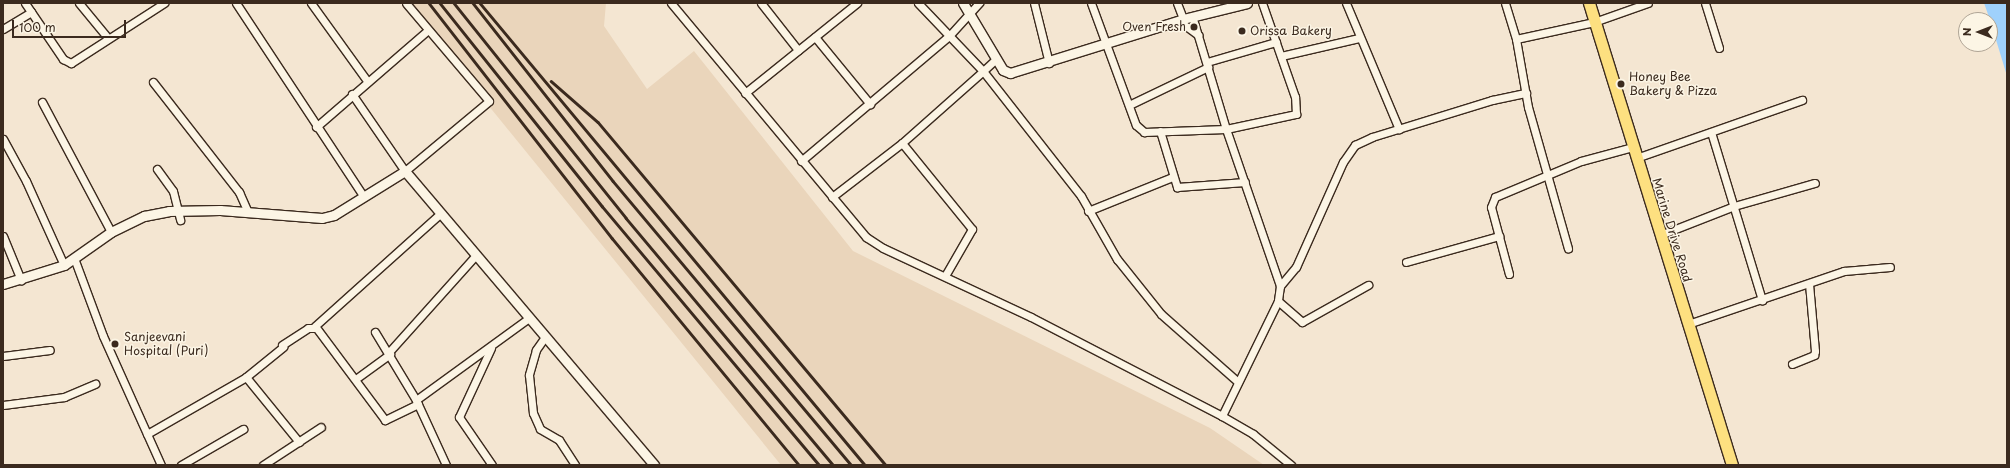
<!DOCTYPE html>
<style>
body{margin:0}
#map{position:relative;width:2010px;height:468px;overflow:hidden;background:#f4e6d2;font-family:"Playpen Sans",sans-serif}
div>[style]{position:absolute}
.built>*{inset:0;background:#ead5bb}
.water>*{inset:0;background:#9fd1fc}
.roads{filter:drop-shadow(1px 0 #3b2a1e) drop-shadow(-1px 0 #3b2a1e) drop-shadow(0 1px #3b2a1e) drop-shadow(0 -1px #3b2a1e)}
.minor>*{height:7px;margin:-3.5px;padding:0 3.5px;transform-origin:3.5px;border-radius:3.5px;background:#fcf5e5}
.secondary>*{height:9px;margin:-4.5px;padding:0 4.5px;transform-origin:4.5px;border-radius:4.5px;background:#fcf5e5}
.trunk>*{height:11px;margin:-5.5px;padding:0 5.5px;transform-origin:5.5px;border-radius:5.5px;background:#fde080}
.rail>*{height:2.5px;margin:-1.25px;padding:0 1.25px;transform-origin:1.25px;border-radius:1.25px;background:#3b2a1e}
.dots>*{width:11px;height:11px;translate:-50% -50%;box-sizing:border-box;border:2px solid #fcf5e5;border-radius:50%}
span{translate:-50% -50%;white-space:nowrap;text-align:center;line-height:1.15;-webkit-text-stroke:3px #fcf5e5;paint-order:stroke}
.poi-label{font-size:12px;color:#3b2a1e}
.right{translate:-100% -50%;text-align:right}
.left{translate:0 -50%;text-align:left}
.street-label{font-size:12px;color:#3b2a1e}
.frame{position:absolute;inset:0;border:4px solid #3b2a1e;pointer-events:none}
.north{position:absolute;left:1958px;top:12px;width:40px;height:40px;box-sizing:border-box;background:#fcf5e5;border:1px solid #afa495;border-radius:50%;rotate:270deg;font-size:11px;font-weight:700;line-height:16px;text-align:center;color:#3b2a1e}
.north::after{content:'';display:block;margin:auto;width:14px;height:18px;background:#3b2a1e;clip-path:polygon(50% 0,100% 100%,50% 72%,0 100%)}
.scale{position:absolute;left:12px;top:20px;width:114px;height:18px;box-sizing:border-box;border:2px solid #3b2a1e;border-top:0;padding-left:5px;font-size:12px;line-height:14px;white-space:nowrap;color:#3b2a1e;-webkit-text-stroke:3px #fcf5e5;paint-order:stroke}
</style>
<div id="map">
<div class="built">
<div style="clip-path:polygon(405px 3px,606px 3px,604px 26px,647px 89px,694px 51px,853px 251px,1210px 428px,1264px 465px,781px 465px)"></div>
</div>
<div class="water">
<div style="clip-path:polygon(1984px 3px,2007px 3px,2007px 76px,1990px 20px)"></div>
</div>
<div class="roads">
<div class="minor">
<div style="left:25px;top:3px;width:68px;rotate:55.8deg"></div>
<div style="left:63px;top:59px;width:9px;rotate:27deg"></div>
<div style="left:71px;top:63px;width:111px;rotate:-32.8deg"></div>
<div style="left:79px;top:3px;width:45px;rotate:50.4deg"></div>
<div style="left:236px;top:3px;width:232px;rotate:56.6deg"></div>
<div style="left:311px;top:3px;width:97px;rotate:54.2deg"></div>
<div style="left:671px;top:3px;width:305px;rotate:50.2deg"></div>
<div style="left:866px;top:237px;width:20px;rotate:33deg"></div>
<div style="left:883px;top:248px;width:163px;rotate:25deg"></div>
<div style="left:1031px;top:317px;width:215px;rotate:27.4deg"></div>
<div style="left:1222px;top:416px;width:36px;rotate:30deg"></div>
<div style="left:1253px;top:434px;width:49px;rotate:39.2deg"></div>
<div style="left:761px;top:3px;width:60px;rotate:51.8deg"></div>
<div style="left:1034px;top:3px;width:62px;rotate:76deg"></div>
<div style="left:1091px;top:3px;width:130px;rotate:69.8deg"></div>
<div style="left:1136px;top:125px;width:11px;rotate:41deg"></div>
<div style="left:1144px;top:132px;width:82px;rotate:-2.1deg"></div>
<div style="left:1226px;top:129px;width:72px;rotate:-12.1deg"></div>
<div style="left:1296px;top:114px;width:17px;rotate:-93deg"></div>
<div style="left:1295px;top:97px;width:100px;rotate:-109.3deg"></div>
<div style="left:1177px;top:3px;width:17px;rotate:69deg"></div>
<div style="left:1346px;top:3px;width:137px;rotate:67.2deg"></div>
<div style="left:1505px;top:3px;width:38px;rotate:73deg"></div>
<div style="left:1516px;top:39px;width:69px;rotate:80deg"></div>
<div style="left:1528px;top:107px;width:147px;rotate:74.2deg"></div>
<div style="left:1705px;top:3px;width:47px;rotate:72.7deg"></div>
<div style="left:1193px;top:19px;width:115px;rotate:73.3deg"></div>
<div style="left:1226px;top:129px;width:166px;rotate:71deg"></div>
<div style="left:1280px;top:286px;width:15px;rotate:98deg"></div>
<div style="left:1278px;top:301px;width:128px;rotate:116deg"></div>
<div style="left:1179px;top:21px;width:24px;rotate:36deg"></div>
<div style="left:3px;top:29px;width:33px;rotate:-31deg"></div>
<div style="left:815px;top:37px;width:87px;rotate:50.6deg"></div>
<div style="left:1516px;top:39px;width:80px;rotate:-12.3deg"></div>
<div style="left:1594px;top:22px;width:57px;rotate:-19.4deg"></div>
<div style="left:1281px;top:56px;width:80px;rotate:-13deg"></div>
<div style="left:996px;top:59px;width:18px;rotate:137deg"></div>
<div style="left:983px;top:71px;width:159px;rotate:51.9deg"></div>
<div style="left:1081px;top:196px;width:73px;rotate:60.3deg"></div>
<div style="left:1117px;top:259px;width:70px;rotate:51.3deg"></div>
<div style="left:1161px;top:314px;width:101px;rotate:41.4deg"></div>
<div style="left:1207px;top:62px;width:72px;rotate:-16.2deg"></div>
<div style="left:153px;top:82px;width:140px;rotate:52deg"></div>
<div style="left:239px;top:192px;width:22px;rotate:66deg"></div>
<div style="left:745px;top:93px;width:144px;rotate:-38.8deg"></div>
<div style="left:352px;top:94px;width:93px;rotate:55.5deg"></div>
<div style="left:405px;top:171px;width:109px;rotate:-39.8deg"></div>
<div style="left:489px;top:101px;width:128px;rotate:-130.3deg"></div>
<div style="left:42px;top:102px;width:147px;rotate:62deg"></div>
<div style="left:1129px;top:105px;width:88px;rotate:-25.7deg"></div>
<div style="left:316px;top:127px;width:148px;rotate:-40.9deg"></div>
<div style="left:1160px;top:131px;width:59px;rotate:73.1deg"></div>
<div style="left:1177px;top:187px;width:68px;rotate:-4.2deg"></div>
<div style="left:1711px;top:132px;width:176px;rotate:73.1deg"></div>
<div style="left:3px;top:139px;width:48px;rotate:61.3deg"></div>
<div style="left:26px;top:181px;width:92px;rotate:65.7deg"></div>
<div style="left:902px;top:143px;width:111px;rotate:50.9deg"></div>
<div style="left:972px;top:229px;width:54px;rotate:119.9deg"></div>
<div style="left:1636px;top:158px;width:176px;rotate:-19.3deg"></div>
<div style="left:801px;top:161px;width:194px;rotate:-40.2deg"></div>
<div style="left:949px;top:36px;width:45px;rotate:-47.7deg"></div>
<div style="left:157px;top:169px;width:27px;rotate:54deg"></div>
<div style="left:173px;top:191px;width:30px;rotate:76deg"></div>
<div style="left:832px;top:197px;width:88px;rotate:-37.6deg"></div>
<div style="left:902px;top:143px;width:108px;rotate:-41.6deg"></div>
<div style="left:983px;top:71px;width:94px;rotate:-133.7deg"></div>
<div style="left:1088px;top:211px;width:91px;rotate:-22deg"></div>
<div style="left:1660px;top:235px;width:79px;rotate:-21.4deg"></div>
<div style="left:1734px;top:206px;width:84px;rotate:-15.9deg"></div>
<div style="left:3px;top:236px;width:48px;rotate:67.8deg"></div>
<div style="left:74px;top:258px;width:83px;rotate:69.6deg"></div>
<div style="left:103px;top:336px;width:141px;rotate:65.8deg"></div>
<div style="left:1406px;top:262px;width:97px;rotate:-15.6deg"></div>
<div style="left:1509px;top:274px;width:69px;rotate:-105deg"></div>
<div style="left:1491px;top:207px;width:11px;rotate:-68deg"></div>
<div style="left:1495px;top:197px;width:93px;rotate:-22.7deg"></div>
<div style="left:1581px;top:161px;width:54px;rotate:-15.1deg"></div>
<div style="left:1280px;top:286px;width:25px;rotate:-50deg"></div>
<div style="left:1296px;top:267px;width:115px;rotate:-65.9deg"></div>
<div style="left:1343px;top:162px;width:21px;rotate:-55deg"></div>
<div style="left:1355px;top:145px;width:19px;rotate:-25deg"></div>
<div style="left:1372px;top:137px;width:126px;rotate:-17.1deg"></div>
<div style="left:1492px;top:100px;width:35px;rotate:-12deg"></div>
<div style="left:1278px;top:301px;width:32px;rotate:41deg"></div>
<div style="left:1302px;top:322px;width:76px;rotate:-29.3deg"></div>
<div style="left:1688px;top:324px;width:165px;rotate:-18.8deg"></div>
<div style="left:1844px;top:271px;width:46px;rotate:-5deg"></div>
<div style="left:375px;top:332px;width:79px;rotate:58.9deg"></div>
<div style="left:416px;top:400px;width:72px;rotate:65.2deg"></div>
<div style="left:545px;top:337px;width:16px;rotate:125deg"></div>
<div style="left:536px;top:350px;width:26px;rotate:106deg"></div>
<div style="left:529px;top:375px;width:38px;rotate:84deg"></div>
<div style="left:533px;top:413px;width:17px;rotate:66deg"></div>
<div style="left:540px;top:429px;width:22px;rotate:30deg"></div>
<div style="left:559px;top:440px;width:30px;rotate:57deg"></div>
<div style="left:282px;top:345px;width:31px;rotate:-33deg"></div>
<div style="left:308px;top:328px;width:7px"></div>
<div style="left:491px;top:348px;width:76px;rotate:114.9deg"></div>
<div style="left:459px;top:417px;width:58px;rotate:55.5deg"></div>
<div style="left:389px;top:352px;width:130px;rotate:-48.1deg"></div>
<div style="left:3px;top:356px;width:47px;rotate:-7.3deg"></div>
<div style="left:1792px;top:364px;width:24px;rotate:-22deg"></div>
<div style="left:1814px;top:355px;width:4px;rotate:-76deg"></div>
<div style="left:1815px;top:351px;width:67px;rotate:-95.1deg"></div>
<div style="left:246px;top:377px;width:48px;rotate:-39deg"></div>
<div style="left:357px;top:378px;width:41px;rotate:-36deg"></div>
<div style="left:416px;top:400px;width:140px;rotate:-36deg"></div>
<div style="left:418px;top:404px;width:37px;rotate:154deg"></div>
<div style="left:385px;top:420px;width:117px;rotate:-126.7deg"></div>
<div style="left:315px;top:326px;width:169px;rotate:-41.9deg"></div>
<div style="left:3px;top:405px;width:62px;rotate:-7.5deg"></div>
<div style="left:64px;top:397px;width:34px;rotate:-23deg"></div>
<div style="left:147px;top:434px;width:114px;rotate:-29.9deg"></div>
<div style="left:246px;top:377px;width:84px;rotate:50.8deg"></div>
<div style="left:181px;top:465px;width:72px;rotate:-30.1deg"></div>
<div style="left:263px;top:465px;width:69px;rotate:-33.2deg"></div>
</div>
<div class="secondary">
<div style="left:963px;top:3px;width:78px;rotate:59.2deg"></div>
<div style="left:1003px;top:70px;width:8px;rotate:23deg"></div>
<div style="left:1010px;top:73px;width:181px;rotate:-17.3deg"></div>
<div style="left:1183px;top:19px;width:66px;rotate:-14deg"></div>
<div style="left:3px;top:284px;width:64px;rotate:-17.3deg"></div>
<div style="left:64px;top:265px;width:57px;rotate:-35.1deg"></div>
<div style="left:111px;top:232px;width:37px;rotate:-26deg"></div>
<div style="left:144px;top:216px;width:25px;rotate:-11deg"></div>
<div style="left:169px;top:211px;width:51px;rotate:-1.1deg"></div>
<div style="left:220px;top:210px;width:102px;rotate:4.5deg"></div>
<div style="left:322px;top:218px;width:12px;rotate:-14deg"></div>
<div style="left:334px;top:215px;width:84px;rotate:-31.8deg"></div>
<div style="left:405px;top:171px;width:385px;rotate:49.7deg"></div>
</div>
<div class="trunk">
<div style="left:1589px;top:3px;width:484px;rotate:72.8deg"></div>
</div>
</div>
<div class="rail">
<div style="left:429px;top:3px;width:298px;rotate:52.1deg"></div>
<div style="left:612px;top:238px;width:294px;rotate:50.5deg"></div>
<div style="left:440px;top:3px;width:260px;rotate:51.4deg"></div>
<div style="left:602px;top:206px;width:338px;rotate:50deg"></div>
<div style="left:454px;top:3px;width:275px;rotate:51.3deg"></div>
<div style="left:626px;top:218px;width:322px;rotate:50deg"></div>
<div style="left:473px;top:3px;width:226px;rotate:51.8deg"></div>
<div style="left:613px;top:181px;width:371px;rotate:50deg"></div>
<div style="left:480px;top:3px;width:601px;rotate:50.19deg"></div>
<div style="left:551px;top:81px;width:62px;rotate:41.1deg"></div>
<div style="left:598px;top:122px;width:448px;rotate:50deg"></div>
</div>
<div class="dots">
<div style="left:1194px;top:27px;background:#3b2a1e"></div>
<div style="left:1242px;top:31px;background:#3b2a1e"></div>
<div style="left:1621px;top:84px;background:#3b2a1e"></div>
<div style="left:115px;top:344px;background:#3b2a1e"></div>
</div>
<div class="poi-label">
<span class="right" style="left:1186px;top:27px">Oven Fresh</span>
<span class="left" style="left:1250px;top:31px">Orissa Bakery</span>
<span class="left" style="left:1629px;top:84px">Honey Bee<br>Bakery &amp; Pizza</span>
<span class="left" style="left:124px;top:344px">Sanjeevani<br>Hospital (Puri)</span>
</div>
<div class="street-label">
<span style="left:1672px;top:230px;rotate:73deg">Marine Drive Road</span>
</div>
<div class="frame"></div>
<div class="north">N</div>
<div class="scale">100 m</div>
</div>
